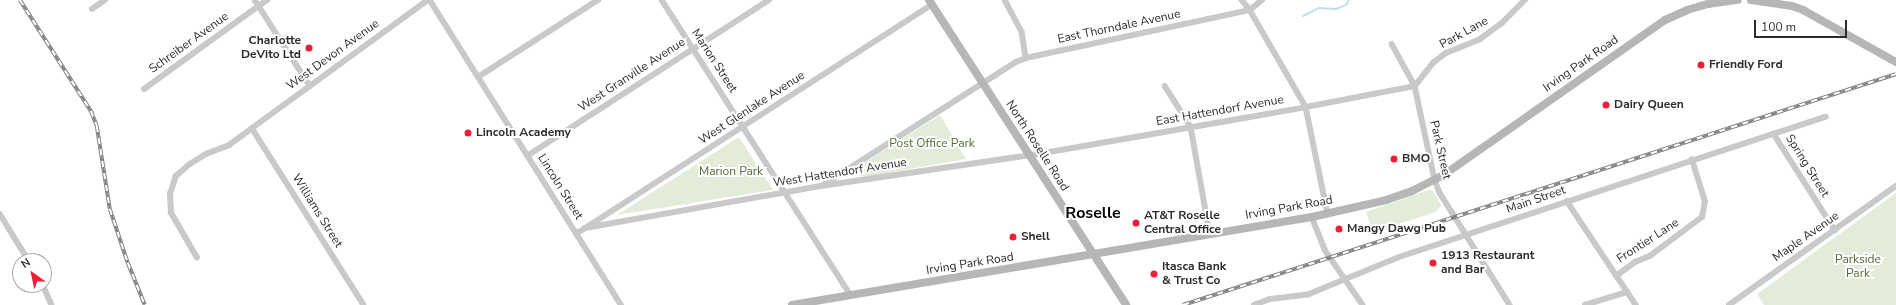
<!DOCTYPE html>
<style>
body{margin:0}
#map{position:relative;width:1896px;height:305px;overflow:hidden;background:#fff;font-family:"Nunito Sans",sans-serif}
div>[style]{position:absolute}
.green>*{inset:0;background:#e3ecd8}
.stream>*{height:2px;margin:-1px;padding:0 1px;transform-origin:1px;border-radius:1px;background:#c2deee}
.minor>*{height:5.5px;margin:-2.75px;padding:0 2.75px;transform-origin:2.75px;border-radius:2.75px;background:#c9c9c9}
.secondary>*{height:8px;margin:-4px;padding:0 4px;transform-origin:4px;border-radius:4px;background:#b6b6b6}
.rail>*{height:3.5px;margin-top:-1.75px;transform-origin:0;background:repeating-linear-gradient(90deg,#fff 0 6px,#818181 0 12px);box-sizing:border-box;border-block:1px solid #818181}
.dots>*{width:11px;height:11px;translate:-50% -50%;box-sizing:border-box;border:2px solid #fff;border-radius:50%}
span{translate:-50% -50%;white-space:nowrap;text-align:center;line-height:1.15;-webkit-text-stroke:4px #fff;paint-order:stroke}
.street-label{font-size:12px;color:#2c2c2c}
.poi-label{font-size:12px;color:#2c2c2c;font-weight:700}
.right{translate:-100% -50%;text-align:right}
.left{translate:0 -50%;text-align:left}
.park-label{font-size:12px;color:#516b36}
.district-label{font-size:16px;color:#000;font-weight:700}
.north{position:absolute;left:12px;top:253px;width:40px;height:40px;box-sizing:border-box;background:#fff;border:1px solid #ababab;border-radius:50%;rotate:327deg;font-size:11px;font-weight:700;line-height:16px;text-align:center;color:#2c2c2c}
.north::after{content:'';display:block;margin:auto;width:14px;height:18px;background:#f41d35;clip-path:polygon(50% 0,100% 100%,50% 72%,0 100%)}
.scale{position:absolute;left:1754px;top:20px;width:93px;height:18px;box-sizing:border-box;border:2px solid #2c2c2c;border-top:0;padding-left:5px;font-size:12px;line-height:14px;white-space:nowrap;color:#2c2c2c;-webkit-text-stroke:3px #fff;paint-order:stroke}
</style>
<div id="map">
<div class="green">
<div style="clip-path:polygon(940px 115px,966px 159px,865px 177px,859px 175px,857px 172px,859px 166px)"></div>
<div style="clip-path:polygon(739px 137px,773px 190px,690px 203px,686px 206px,685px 204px,617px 215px)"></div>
<div style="clip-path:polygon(1428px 190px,1432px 190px,1434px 193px,1441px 205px,1436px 212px,1373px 232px,1366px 212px)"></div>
<div style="clip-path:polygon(1896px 193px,1896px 305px,1764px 305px,1757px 294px)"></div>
</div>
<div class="stream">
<div style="left:1303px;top:16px;width:18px;rotate:-27deg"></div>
<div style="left:1319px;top:8px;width:17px;rotate:3deg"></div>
<div style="left:1336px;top:9px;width:11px;rotate:-22deg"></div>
<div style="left:1346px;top:5px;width:6px;rotate:-59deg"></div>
</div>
<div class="minor">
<div style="left:255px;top:0;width:102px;rotate:57.4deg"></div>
<div style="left:430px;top:0;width:360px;rotate:57.9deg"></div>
<div style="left:662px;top:0;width:350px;rotate:57.4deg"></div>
<div style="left:1005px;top:0;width:36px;rotate:62deg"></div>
<div style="left:1022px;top:32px;width:26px;rotate:81deg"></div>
<div style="left:1242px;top:0;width:13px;rotate:51deg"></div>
<div style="left:1250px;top:10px;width:112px;rotate:60deg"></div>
<div style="left:1306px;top:107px;width:109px;rotate:78.4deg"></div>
<div style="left:92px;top:9px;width:16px;rotate:-35deg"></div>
<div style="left:1392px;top:44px;width:48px;rotate:61.3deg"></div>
<div style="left:1415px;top:86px;width:96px;rotate:78deg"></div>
<div style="left:1435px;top:180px;width:14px;rotate:69deg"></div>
<div style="left:1440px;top:193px;width:132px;rotate:58deg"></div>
<div style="left:478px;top:77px;width:143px;rotate:-32.7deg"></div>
<div style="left:1165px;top:86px;width:49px;rotate:57.6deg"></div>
<div style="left:1191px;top:127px;width:109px;rotate:79.9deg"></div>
<div style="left:1415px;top:86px;width:29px;rotate:-52deg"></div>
<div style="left:1433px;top:63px;width:16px;rotate:-38deg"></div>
<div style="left:1446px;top:53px;width:37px;rotate:-22deg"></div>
<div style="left:1480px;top:39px;width:27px;rotate:-36deg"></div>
<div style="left:1502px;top:23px;width:33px;rotate:-45deg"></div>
<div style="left:144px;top:89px;width:152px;rotate:-35.9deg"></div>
<div style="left:252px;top:128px;width:209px;rotate:57.7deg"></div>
<div style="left:1774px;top:134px;width:114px;rotate:57.6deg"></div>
<div style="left:527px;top:156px;width:288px;rotate:-32.8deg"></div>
<div style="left:823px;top:185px;width:229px;rotate:-32.5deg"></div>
<div style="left:1016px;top:62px;width:11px;rotate:-22deg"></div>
<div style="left:1026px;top:58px;width:229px;rotate:-12.1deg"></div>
<div style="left:1250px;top:10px;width:16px;rotate:-40deg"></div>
<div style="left:1567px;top:201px;width:125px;rotate:56.4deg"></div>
<div style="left:0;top:214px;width:55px;rotate:58.3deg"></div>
<div style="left:1312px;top:217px;width:35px;rotate:68deg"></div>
<div style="left:1325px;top:250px;width:67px;rotate:55.4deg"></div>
<div style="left:585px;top:228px;width:240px;rotate:-10.1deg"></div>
<div style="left:821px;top:186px;width:219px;rotate:-8.4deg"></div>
<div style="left:1038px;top:154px;width:272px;rotate:-9.9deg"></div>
<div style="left:1306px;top:107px;width:111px;rotate:-10.9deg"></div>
<div style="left:576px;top:234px;width:423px;rotate:-32.8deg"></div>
<div style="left:197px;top:258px;width:52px;rotate:-120deg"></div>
<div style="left:171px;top:213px;width:19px;rotate:-93deg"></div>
<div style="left:170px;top:194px;width:19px;rotate:-72deg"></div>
<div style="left:176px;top:176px;width:18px;rotate:-41deg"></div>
<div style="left:190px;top:164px;width:19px;rotate:-32deg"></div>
<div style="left:206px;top:154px;width:25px;rotate:-21deg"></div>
<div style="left:229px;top:145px;width:246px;rotate:-36.1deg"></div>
<div style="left:1616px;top:276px;width:24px;rotate:-36deg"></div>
<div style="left:1635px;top:262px;width:16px;rotate:-22deg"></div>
<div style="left:1650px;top:256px;width:65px;rotate:-36.9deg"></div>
<div style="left:1702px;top:217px;width:15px;rotate:-79deg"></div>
<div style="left:1705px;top:202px;width:44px;rotate:-107.2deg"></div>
<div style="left:43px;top:285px;width:22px;rotate:66deg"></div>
<div style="left:1254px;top:305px;width:17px;rotate:-21deg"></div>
<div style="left:1270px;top:299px;width:39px;rotate:-7deg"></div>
<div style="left:1309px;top:294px;width:97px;rotate:-22.3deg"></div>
<div style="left:1399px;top:257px;width:449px;rotate:-18.2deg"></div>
<div style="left:1585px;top:305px;width:44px;rotate:-17.2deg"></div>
<div style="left:1729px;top:305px;width:205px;rotate:-35.5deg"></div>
</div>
<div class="secondary">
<div style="left:929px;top:0;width:363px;rotate:57.1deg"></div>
<div style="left:1751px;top:0;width:41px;rotate:8.3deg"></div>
<div style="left:1792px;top:6px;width:12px;rotate:20deg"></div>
<div style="left:1803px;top:10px;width:107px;rotate:29.2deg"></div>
<div style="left:792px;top:305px;width:527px;rotate:-9.61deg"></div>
<div style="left:1312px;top:217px;width:76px;rotate:-12.9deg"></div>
<div style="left:1386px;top:200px;width:28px;rotate:-19deg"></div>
<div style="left:1412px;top:191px;width:37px;rotate:-27deg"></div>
<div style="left:1445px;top:174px;width:269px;rotate:-35deg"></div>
<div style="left:1665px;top:20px;width:24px;rotate:-24deg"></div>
<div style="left:1687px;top:10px;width:22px;rotate:-16deg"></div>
<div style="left:1708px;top:4px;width:30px;rotate:-8deg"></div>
</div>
<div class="rail">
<div style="left:20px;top:0;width:132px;rotate:57.4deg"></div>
<div style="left:91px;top:111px;width:16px;rotate:68deg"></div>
<div style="left:97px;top:126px;width:84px;rotate:81.1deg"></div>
<div style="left:110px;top:209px;width:57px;rotate:71.6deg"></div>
<div style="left:128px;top:263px;width:45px;rotate:68deg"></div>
<div style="left:1183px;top:305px;width:749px;rotate:-17.95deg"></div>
</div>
<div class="dots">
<div style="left:309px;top:48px;background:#f41d35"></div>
<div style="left:1701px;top:65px;background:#f41d35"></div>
<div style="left:1606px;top:105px;background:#f41d35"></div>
<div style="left:468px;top:133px;background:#f41d35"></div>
<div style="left:1394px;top:159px;background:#f41d35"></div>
<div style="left:1136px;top:223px;background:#f41d35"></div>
<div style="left:1339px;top:229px;background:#f41d35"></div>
<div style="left:1013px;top:237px;background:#f41d35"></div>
<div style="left:1433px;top:263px;background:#f41d35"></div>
<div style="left:1154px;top:274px;background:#f41d35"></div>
</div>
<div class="street-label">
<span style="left:1119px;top:27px;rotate:-12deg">East Thorndale Avenue</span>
<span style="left:1464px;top:33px;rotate:-29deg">Park Lane</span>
<span style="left:189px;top:43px;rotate:-36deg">Schreiber Avenue</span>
<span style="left:333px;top:55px;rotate:-36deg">West Devon Avenue</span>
<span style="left:714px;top:61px;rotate:57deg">Marion Street</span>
<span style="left:1581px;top:64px;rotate:-35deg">Irving Park Road</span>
<span style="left:632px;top:75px;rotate:-33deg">West Granville Avenue</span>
<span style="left:752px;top:108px;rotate:-33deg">West Glenlake Avenue</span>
<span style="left:1220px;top:111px;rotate:-10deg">East Hattendorf Avenue</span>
<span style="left:1037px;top:146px;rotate:57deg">North Roselle Road</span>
<span style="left:1440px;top:150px;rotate:77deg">Park Street</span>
<span style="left:1807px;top:166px;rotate:58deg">Spring Street</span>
<span style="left:840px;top:173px;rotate:-9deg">West Hattendorf Avenue</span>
<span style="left:560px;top:187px;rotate:58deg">Lincoln Street</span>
<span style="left:1536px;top:200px;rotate:-19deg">Main Street</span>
<span style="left:1289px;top:208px;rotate:-10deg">Irving Park Road</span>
<span style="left:317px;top:211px;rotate:58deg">Williams Street</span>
<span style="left:1806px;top:237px;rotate:-35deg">Maple Avenue</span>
<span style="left:1648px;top:241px;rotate:-33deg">Frontier Lane</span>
<span style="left:970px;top:264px;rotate:-9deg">Irving Park Road</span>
</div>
<div class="poi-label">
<span class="right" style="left:301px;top:48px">Charlotte<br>DeVito Ltd</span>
<span class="left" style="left:1709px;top:65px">Friendly Ford</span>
<span class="left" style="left:1614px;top:105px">Dairy Queen</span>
<span class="left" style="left:476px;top:133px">Lincoln Academy</span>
<span class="left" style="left:1402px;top:159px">BMO</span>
<span class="left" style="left:1144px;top:223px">AT&amp;T Roselle<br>Central Office</span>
<span class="left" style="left:1347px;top:229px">Mangy Dawg Pub</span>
<span class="left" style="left:1021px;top:237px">Shell</span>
<span class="left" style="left:1441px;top:263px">1913 Restaurant<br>and Bar</span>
<span class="left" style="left:1162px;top:274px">Itasca Bank<br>&amp; Trust Co</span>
</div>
<div class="park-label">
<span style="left:932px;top:144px">Post Office Park</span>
<span style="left:731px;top:172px">Marion Park</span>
<span style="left:1858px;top:267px">Parkside<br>Park</span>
</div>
<div class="district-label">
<span style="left:1093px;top:213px">Roselle</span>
</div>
<div class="north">N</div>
<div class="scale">100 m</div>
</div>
